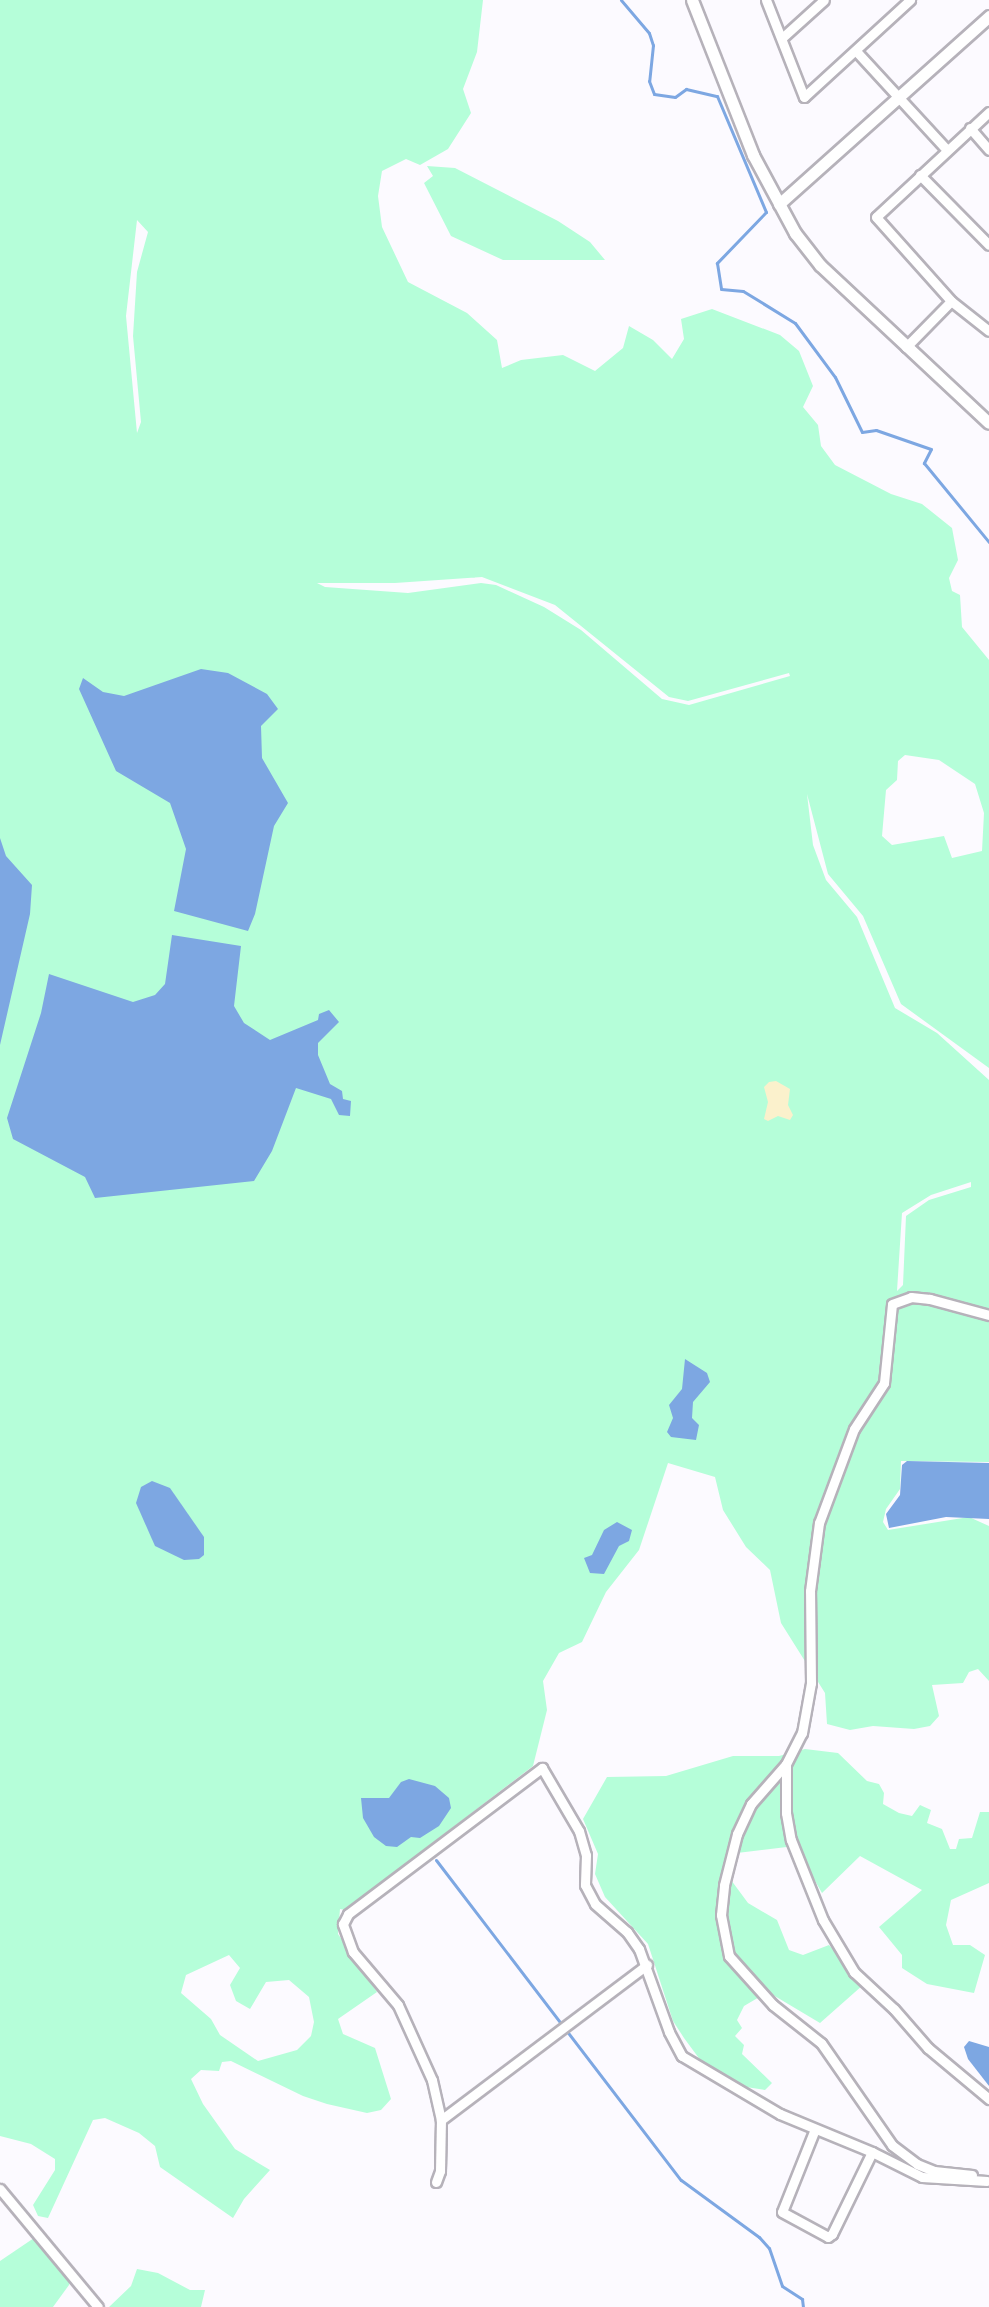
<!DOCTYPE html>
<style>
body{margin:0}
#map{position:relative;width:989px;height:2307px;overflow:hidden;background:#fcfaff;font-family:"IBM Plex Sans",sans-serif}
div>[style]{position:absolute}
.green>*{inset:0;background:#b5fed9}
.sand>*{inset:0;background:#fbf1cc}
.water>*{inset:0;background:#7da7e2}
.stream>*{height:3px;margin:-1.5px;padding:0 1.5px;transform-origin:1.5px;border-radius:1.5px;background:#7da7e2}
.roads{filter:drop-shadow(2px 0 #b6b2ba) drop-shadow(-2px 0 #b6b2ba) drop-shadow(0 2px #b6b2ba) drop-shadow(0 -2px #b6b2ba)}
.minor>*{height:9px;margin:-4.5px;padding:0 4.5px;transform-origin:4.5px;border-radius:4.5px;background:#fff}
.tertiary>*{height:11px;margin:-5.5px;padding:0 5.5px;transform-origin:5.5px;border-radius:5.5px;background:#fff}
span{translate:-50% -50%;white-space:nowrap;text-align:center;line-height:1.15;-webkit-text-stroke:7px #fff;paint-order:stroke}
</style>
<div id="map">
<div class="green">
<div style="clip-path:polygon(evenodd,0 0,483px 0,477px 52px,463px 89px,471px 113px,448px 149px,420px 165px,406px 159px,382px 171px,378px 196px,382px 227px,408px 282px,467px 313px,497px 340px,502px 368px,521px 360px,563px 355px,595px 371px,623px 348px,629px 326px,653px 340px,672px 359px,684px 339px,681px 319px,712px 309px,780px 335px,799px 351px,813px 386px,803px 407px,818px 425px,821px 446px,835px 465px,891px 494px,922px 504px,952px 528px,958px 560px,949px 578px,952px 591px,960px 595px,962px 627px,989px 660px,989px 1068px,901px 1004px,863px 916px,828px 874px,807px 794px,813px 845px,826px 880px,857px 917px,895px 1008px,937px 1033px,989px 1080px,989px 1462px,901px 1461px,900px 1489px,886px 1509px,883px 1522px,888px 1530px,969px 1517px,989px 1526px,989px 1681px,978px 1669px,969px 1672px,963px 1683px,932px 1685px,939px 1716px,930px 1726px,914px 1729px,873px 1726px,850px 1730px,827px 1724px,825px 1693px,781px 1623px,770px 1570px,746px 1547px,723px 1510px,715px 1477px,668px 1463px,639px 1550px,606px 1592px,582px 1642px,559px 1653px,543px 1681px,547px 1710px,533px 1766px,345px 1910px,340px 1909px,338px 1934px,377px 1992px,338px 2019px,343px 2034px,375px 2048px,391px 2099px,381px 2110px,367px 2113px,327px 2104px,303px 2096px,231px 2061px,222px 2062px,219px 2071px,201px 2070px,191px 2079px,203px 2104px,235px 2149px,270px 2170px,244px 2199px,233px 2218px,160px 2167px,155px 2146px,139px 2133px,105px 2118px,93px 2120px,48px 2218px,38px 2216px,33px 2205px,55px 2170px,55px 2159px,31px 2144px,0 2136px,0 0,137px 220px,148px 232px,137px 272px,133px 336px,141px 422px,137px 433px,126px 316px,137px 220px,0 0,482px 577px,555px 605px,669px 697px,688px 701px,789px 673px,790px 676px,689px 705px,662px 699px,581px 630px,544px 607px,496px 585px,481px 583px,408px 593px,325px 587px,317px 583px,395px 583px,482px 577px,0 0,905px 755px,939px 760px,975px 784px,984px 813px,982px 851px,952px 858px,944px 836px,892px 845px,882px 836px,886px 790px,897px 780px,898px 761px,905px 755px,0 0,971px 1182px,971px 1187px,929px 1200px,906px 1216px,903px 1285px,897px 1291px,902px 1213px,931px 1195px,971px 1182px,0 0,229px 1955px,240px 1968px,230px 1985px,236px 2001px,250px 2009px,266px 1982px,289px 1980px,309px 1997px,314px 2022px,311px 2036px,297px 2050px,258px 2061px,220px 2035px,211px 2019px,181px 1993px,186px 1975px,229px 1955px)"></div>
<div style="clip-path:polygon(427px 166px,455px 168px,558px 221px,590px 242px,605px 260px,503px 260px,451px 236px,424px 183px,433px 176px)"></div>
<div style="clip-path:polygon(805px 1749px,838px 1753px,867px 1781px,879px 1784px,884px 1793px,883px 1804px,899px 1813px,912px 1816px,920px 1805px,931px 1810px,927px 1823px,942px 1829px,950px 1849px,956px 1849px,959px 1839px,972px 1838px,980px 1812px,989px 1812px,989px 1883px,951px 1900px,946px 1925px,953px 1945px,970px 1945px,985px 1955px,974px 1993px,927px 1984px,902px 1968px,902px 1955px,879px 1927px,922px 1890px,860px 1856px,822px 1893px,795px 1846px,737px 1853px,731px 1880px,748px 1903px,777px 1920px,789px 1950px,803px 1955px,829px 1945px,863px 1985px,820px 2023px,768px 1992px,744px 2006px,737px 2020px,742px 2028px,735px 2036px,744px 2045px,742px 2054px,772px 2083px,765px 2090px,746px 2087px,701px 2061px,684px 2038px,673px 2021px,648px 1944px,605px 1897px,595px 1874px,598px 1854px,583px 1819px,607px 1777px,666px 1776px,733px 1756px,779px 1756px)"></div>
<div style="clip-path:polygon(34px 2238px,39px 2239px,71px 2277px,69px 2285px,53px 2307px,0 2307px,0 2261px)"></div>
<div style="clip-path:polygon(137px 2269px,158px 2273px,190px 2290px,205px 2290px,201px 2307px,109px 2307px,131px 2286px)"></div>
</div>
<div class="sand">
<div style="clip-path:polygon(776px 1081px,790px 1089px,788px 1105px,793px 1115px,790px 1120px,778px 1116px,768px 1121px,764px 1119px,768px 1102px,764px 1087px,769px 1082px)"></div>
</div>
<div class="water">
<div style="clip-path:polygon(201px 669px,228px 673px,267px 694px,278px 709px,261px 726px,262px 758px,288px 803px,274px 826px,255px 914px,248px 931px,174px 911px,186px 849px,170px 803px,116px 771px,79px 689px,83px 678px,103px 692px,124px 696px)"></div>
<div style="clip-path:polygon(0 838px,6px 856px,32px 885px,30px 914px,0 1045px)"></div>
<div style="clip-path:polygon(172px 935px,241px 946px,234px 1006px,244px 1023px,270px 1040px,318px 1020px,319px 1014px,329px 1010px,339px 1022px,318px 1043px,318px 1055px,330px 1084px,342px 1091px,343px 1099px,351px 1101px,350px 1116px,339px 1115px,331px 1099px,296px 1088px,272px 1151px,254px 1181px,95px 1198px,85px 1177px,13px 1139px,7px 1118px,41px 1013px,49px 974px,133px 1002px,155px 995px,165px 984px)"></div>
<div style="clip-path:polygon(685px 1359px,707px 1373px,710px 1382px,693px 1402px,692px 1418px,699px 1425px,696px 1440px,671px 1437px,667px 1432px,673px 1418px,669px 1405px,682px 1389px)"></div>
<div style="clip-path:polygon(907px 1461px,989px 1463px,989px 1519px,946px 1517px,889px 1528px,886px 1514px,900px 1495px,902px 1465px)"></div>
<div style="clip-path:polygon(152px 1481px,170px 1488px,204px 1537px,204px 1555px,199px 1559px,184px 1560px,155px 1546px,136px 1503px,141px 1487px)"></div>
<div style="clip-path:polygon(617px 1522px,632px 1530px,629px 1541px,619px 1546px,604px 1574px,590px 1573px,584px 1558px,592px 1555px,604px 1530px)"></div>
<div style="clip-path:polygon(409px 1779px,435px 1786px,449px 1798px,451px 1808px,439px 1826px,420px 1838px,411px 1837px,397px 1847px,386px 1846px,374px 1837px,363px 1818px,361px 1798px,389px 1798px,401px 1782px)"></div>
<div style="clip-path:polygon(969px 2041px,989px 2047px,989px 2086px,968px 2059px,964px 2047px)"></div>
</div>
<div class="stream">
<div style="left:621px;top:0;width:43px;rotate:49.7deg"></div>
<div style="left:649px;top:33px;width:13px;rotate:72deg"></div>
<div style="left:653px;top:45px;width:36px;rotate:96deg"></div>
<div style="left:649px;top:81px;width:14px;rotate:69deg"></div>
<div style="left:654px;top:94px;width:21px;rotate:8deg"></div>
<div style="left:675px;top:97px;width:14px;rotate:-36deg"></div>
<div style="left:686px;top:89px;width:32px;rotate:13deg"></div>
<div style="left:717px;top:96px;width:126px;rotate:67.1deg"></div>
<div style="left:766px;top:212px;width:71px;rotate:133.9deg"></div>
<div style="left:717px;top:263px;width:26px;rotate:81deg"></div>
<div style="left:721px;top:289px;width:22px;rotate:5deg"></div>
<div style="left:743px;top:291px;width:61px;rotate:31.6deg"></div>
<div style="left:795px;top:323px;width:67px;rotate:53.5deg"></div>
<div style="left:835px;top:377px;width:61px;rotate:63.9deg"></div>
<div style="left:862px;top:432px;width:14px;rotate:-8deg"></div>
<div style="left:876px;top:430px;width:58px;rotate:19.1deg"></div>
<div style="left:931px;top:449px;width:16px;rotate:117deg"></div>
<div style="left:924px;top:463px;width:102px;rotate:50.6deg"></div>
<div style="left:436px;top:1860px;width:403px;rotate:52.6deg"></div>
<div style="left:681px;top:2180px;width:97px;rotate:36.2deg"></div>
<div style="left:759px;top:2237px;width:15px;rotate:48deg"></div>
<div style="left:769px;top:2248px;width:40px;rotate:71.1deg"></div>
<div style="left:782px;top:2286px;width:24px;rotate:33deg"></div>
<div style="left:802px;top:2299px;width:8px;rotate:83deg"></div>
</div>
<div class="roads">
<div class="minor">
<div style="left:766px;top:0;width:104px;rotate:68.6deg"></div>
<div style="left:804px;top:97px;width:144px;rotate:-42.5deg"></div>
<div style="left:783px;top:37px;width:55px;rotate:-42.1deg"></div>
<div style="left:856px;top:51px;width:134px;rotate:47.4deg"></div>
<div style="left:989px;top:112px;width:154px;rotate:137.1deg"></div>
<div style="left:876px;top:217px;width:113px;rotate:48.2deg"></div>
<div style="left:951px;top:301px;width:48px;rotate:38.3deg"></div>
<div style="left:970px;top:128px;width:29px;rotate:49deg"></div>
<div style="left:920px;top:175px;width:98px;rotate:45.4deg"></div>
<div style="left:906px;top:347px;width:64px;rotate:-45.6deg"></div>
<div style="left:786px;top:1765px;width:48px;rotate:90deg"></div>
<div style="left:786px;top:1813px;width:27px;rotate:80deg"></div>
<div style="left:791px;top:1840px;width:86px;rotate:68.2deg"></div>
<div style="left:823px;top:1920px;width:61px;rotate:59.2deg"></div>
<div style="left:854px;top:1972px;width:54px;rotate:42.8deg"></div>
<div style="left:894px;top:2009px;width:52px;rotate:48.9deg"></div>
<div style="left:928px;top:2048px;width:80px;rotate:39.9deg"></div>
<div style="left:441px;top:2120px;width:258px;rotate:-37deg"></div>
<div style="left:815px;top:2129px;width:89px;rotate:111.7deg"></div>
<div style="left:782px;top:2212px;width:52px;rotate:28.5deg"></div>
<div style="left:828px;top:2237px;width:5px;rotate:-37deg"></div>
<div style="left:832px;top:2234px;width:91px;rotate:-64deg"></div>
<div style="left:972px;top:2175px;width:38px;rotate:-174deg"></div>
<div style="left:934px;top:2171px;width:18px;rotate:-158deg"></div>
<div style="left:917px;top:2164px;width:31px;rotate:-143deg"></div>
<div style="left:892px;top:2145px;width:124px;rotate:-124.8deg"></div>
<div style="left:821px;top:2043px;width:61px;rotate:-141.6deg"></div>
<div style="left:773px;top:2005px;width:66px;rotate:-131.9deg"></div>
<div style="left:729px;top:1956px;width:42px;rotate:-101deg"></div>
<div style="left:721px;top:1915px;width:30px;rotate:-84deg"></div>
<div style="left:724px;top:1885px;width:53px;rotate:-75.7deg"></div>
<div style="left:737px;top:1834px;width:33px;rotate:-65deg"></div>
<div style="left:751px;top:1804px;width:53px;rotate:-48.8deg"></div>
<div style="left:786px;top:1764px;width:35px;rotate:-63deg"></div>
<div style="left:802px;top:1733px;width:51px;rotate:-79.8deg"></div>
<div style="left:811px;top:1683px;width:92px;rotate:-90.6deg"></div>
<div style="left:810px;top:1591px;width:69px;rotate:-82.5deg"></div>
<div style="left:819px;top:1523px;width:100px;rotate:-69.6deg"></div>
<div style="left:854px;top:1429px;width:55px;rotate:-56.9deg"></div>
<div style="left:884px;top:1383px;width:79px;rotate:-84.2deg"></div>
<div style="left:892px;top:1304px;width:20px;rotate:-20deg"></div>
<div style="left:911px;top:1297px;width:19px;rotate:6deg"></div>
<div style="left:930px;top:1299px;width:61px;rotate:15.2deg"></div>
<div style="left:436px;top:2182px;width:12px;rotate:-70deg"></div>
<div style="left:440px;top:2171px;width:51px;rotate:-88.9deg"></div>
<div style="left:441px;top:2120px;width:41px;rotate:-102.7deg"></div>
<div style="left:432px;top:2080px;width:82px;rotate:-114.4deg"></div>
<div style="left:398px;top:2005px;width:70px;rotate:-130.3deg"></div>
<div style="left:353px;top:1952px;width:30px;rotate:-110deg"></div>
<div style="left:343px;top:1924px;width:11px;rotate:-63deg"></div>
<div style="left:348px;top:1914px;width:243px;rotate:-37deg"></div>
<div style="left:542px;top:1768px;width:73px;rotate:59.6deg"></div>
<div style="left:579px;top:1831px;width:25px;rotate:74deg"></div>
<div style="left:586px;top:1855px;width:30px;rotate:92deg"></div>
<div style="left:585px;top:1885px;width:21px;rotate:62deg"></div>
<div style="left:595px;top:1904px;width:43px;rotate:41.2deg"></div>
<div style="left:627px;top:1932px;width:21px;rotate:55deg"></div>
<div style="left:639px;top:1949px;width:88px;rotate:70.1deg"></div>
<div style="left:669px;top:2032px;width:27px;rotate:62deg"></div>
<div style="left:682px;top:2056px;width:114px;rotate:30.6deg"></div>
<div style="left:780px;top:2114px;width:100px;rotate:22.4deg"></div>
<div style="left:872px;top:2152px;width:56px;rotate:26.6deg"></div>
<div style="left:922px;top:2177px;width:65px;rotate:3.5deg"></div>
<div style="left:0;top:2189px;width:153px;rotate:50.3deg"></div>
</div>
<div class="tertiary">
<div style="left:692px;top:0;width:167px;rotate:68.5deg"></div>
<div style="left:753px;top:155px;width:89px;rotate:61.7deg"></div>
<div style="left:795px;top:233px;width:41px;rotate:52deg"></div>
<div style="left:820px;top:265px;width:231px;rotate:43.1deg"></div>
<div style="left:779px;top:204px;width:282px;rotate:-41.8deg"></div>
</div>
</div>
</div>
